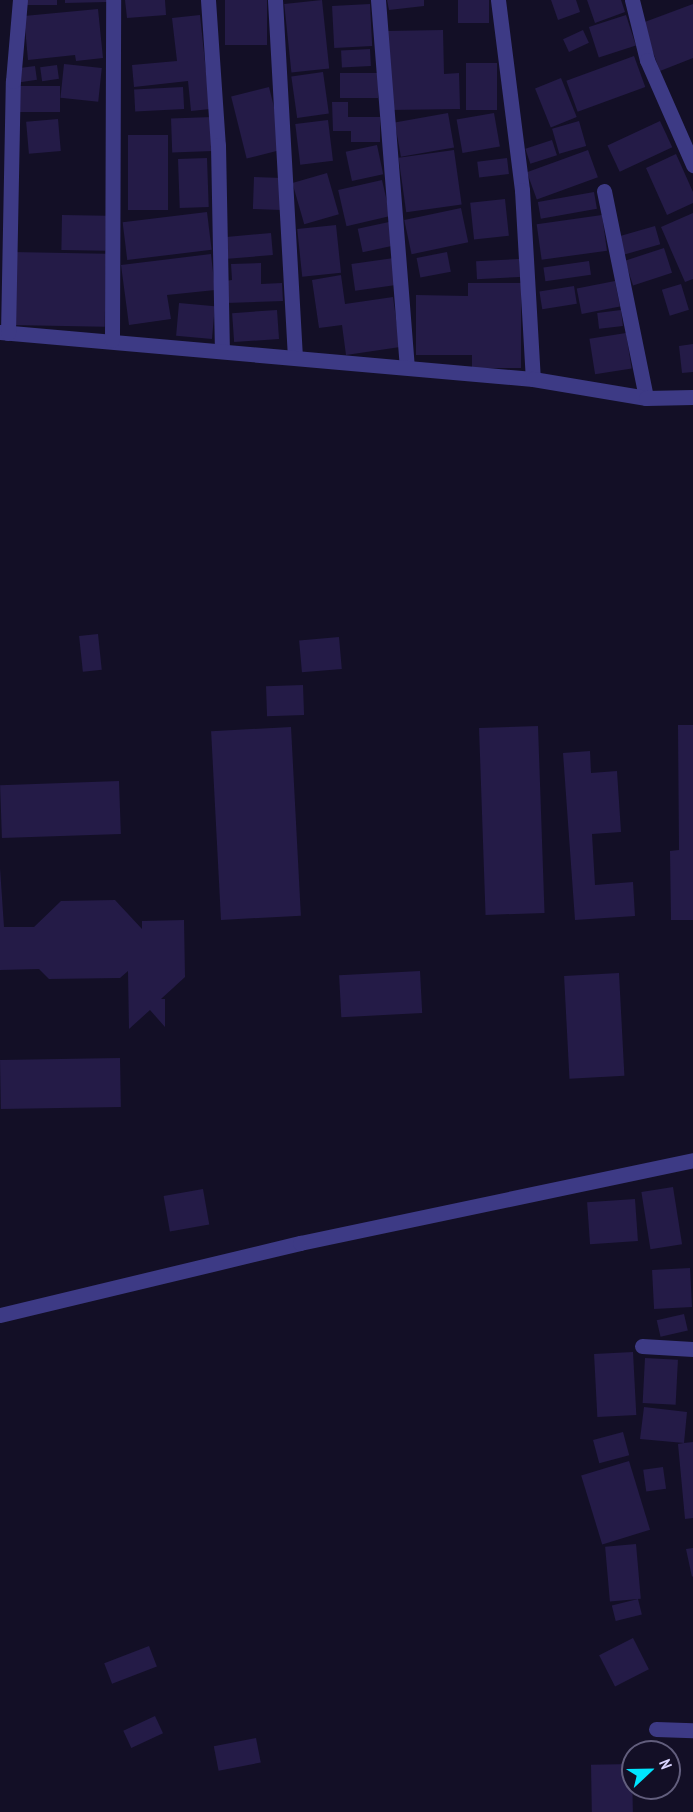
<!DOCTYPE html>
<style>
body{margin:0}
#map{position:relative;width:693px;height:1812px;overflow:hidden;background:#130f26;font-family:"PT Sans Narrow",sans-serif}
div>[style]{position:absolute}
.building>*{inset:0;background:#241b47;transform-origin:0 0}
.minor>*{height:15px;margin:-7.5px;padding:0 7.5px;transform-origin:7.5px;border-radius:7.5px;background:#3d3a85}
span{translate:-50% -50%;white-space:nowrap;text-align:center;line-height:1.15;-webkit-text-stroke:4.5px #130f26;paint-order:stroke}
.north{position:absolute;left:621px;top:1740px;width:60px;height:60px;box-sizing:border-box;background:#130f26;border:2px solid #625e7d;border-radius:50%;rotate:68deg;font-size:16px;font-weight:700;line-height:24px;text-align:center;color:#d9d4ff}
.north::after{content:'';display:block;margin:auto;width:21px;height:27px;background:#00e5ff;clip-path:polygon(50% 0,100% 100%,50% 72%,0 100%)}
</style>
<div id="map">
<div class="building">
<div style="left:27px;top:0;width:30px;height:5px"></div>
<div style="clip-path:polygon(65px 0,107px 0,107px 2px,65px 3px)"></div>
<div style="clip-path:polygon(125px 0,165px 0,166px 15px,127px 18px)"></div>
<div style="left:225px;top:0;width:42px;height:45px"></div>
<div style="left:322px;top:0;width:69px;height:38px;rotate:84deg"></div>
<div style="clip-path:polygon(387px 0,424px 0,424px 6px,389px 10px)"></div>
<div style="left:458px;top:0;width:31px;height:23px"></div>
<div style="clip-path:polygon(551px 0,576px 0,580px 12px,558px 20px)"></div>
<div style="clip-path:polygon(587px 0,621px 0,625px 12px,595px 23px)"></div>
<div style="left:370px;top:4px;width:42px;height:38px;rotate:87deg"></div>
<div style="clip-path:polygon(693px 4px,693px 58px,660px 71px,642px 23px)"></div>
<div style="clip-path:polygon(98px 9px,103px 58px,76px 61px,75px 55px,28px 60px,24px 16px)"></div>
<div style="clip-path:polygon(200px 15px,210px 109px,191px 111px,188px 81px,134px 87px,132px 65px,177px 61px,172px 18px)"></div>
<div style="left:626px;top:15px;width:32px;height:39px;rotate:72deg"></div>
<div style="clip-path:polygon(443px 30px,444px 74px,459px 73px,460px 109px,389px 110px,387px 31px)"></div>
<div style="left:583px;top:30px;width:14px;height:22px;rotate:65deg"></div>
<div style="left:370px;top:49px;width:17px;height:29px;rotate:87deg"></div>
<div style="left:634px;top:56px;width:33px;height:72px;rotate:70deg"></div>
<div style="left:466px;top:63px;width:31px;height:47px"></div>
<div style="left:64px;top:64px;width:38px;height:34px;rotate:6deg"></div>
<div style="left:57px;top:65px;width:14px;height:17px;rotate:82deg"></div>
<div style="left:35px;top:66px;width:14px;height:17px;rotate:82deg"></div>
<div style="left:323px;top:72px;width:42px;height:32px;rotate:82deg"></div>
<div style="left:340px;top:73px;width:38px;height:25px"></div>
<div style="left:561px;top:78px;width:42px;height:28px;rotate:68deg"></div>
<div style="left:60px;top:86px;width:26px;height:40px;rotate:90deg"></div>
<div style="left:183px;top:87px;width:22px;height:49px;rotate:87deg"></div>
<div style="left:269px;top:87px;width:64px;height:39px;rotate:76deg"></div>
<div style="clip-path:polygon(332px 102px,348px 102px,348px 117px,380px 117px,380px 142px,351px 142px,351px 131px,333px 131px)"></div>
<div style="left:448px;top:113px;width:35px;height:54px;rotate:80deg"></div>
<div style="left:494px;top:113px;width:34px;height:38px;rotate:80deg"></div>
<div style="left:212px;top:117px;width:34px;height:41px;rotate:88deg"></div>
<div style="left:58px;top:119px;width:32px;height:32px;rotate:85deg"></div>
<div style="left:328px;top:120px;width:41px;height:33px;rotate:83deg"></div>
<div style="left:579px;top:121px;width:26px;height:28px;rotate:74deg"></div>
<div style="left:660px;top:121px;width:29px;height:58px;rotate:65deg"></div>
<div style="left:128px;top:135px;width:40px;height:75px"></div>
<div style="left:552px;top:140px;width:16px;height:28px;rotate:72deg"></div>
<div style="left:377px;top:145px;width:30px;height:32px;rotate:78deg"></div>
<div style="left:454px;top:150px;width:55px;height:56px;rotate:82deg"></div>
<div style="left:588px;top:150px;width:29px;height:65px;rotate:70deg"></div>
<div style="clip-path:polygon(676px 154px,693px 192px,693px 203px,667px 215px,646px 168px)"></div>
<div style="left:207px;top:158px;width:49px;height:29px;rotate:88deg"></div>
<div style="left:507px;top:158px;width:16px;height:30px;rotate:83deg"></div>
<div style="left:327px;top:173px;width:43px;height:36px;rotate:74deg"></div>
<div style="left:254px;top:177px;width:28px;height:32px;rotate:2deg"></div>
<div style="left:382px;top:180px;width:37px;height:45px;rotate:77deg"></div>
<div style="left:594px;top:192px;width:17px;height:57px;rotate:80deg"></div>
<div style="left:505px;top:199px;width:37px;height:35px;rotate:84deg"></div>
<div style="left:461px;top:208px;width:35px;height:58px;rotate:78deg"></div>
<div style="left:207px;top:212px;width:38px;height:85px;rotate:83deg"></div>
<div style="clip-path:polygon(693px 213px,693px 279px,685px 282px,661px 227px)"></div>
<div style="left:62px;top:215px;width:44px;height:35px;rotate:1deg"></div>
<div style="left:602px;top:215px;width:36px;height:66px;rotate:82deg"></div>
<div style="left:389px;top:222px;width:24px;height:32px;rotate:78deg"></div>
<div style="left:336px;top:225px;width:48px;height:39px;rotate:84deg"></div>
<div style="left:655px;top:226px;width:19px;height:38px;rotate:74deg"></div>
<div style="left:271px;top:233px;width:22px;height:45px;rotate:85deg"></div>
<div style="left:664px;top:248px;width:26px;height:41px;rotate:72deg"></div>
<div style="left:12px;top:252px;width:94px;height:73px;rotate:1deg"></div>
<div style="left:447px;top:252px;width:20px;height:31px;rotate:79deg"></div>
<div style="clip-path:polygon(211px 254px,215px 290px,167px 295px,171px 319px,129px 325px,121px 265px)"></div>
<div style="left:394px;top:258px;width:27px;height:43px;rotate:82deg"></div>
<div style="left:519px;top:259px;width:18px;height:43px;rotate:87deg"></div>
<div style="left:589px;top:261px;width:14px;height:46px;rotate:82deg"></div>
<div style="clip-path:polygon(261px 263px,261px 284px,282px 283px,283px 301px,226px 303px,225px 281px,232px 280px,231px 264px)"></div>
<div style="clip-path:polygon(341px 275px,345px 304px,393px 297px,400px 347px,346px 355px,342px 325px,319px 328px,312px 280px)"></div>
<div style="left:615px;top:281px;width:26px;height:39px;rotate:79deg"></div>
<div style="clip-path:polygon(468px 283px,521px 283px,521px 368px,472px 368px,472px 355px,416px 355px,416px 295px,468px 296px)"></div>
<div style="left:681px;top:284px;width:27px;height:20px;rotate:73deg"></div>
<div style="left:574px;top:286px;width:18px;height:35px;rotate:81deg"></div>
<div style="left:179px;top:303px;width:36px;height:33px;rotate:5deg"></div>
<div style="left:277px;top:310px;width:29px;height:45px;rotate:86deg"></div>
<div style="left:621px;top:310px;width:16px;height:24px;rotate:83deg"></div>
<div style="left:626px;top:333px;width:36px;height:37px;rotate:81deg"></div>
<div style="clip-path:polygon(693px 344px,693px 372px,682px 373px,679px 346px)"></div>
<div style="left:98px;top:634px;width:36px;height:19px;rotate:84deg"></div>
<div style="left:339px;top:637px;width:32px;height:40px;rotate:85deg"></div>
<div style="left:303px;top:685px;width:30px;height:37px;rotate:88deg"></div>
<div style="clip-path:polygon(678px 725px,693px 725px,693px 920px,671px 920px,670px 851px,679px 850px)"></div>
<div style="left:538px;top:726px;width:187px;height:59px;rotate:88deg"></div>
<div style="left:291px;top:727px;width:189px;height:80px;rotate:87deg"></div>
<div style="clip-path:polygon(590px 751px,591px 773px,617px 771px,621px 832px,592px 834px,595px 885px,633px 882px,635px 916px,575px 920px,563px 753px)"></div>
<div style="left:119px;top:781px;width:53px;height:119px;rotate:88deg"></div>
<div style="clip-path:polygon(0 868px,4px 927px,34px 927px,61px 901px,115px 900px,142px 929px,142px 921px,184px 920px,185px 977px,161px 999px,165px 999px,165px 1027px,150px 1010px,129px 1029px,128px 971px,120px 978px,49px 979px,39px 969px,0 970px)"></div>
<div style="left:420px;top:971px;width:42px;height:81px;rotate:87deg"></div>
<div style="left:619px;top:973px;width:103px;height:55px;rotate:87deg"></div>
<div style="left:120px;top:1058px;width:49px;height:120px;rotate:89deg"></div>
<div style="left:673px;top:1187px;width:58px;height:32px;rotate:81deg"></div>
<div style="left:203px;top:1189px;width:36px;height:40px;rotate:80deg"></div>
<div style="left:635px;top:1199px;width:42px;height:48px;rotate:86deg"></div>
<div style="left:690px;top:1268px;width:39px;height:38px;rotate:87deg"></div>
<div style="left:684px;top:1314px;width:17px;height:28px;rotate:77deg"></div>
<div style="left:633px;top:1352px;width:63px;height:39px;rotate:87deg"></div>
<div style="left:645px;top:1358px;width:33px;height:45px;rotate:3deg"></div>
<div style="clip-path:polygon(644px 1407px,687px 1412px,684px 1443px,693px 1442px,693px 1518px,685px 1519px,678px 1444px,684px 1443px,640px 1439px)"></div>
<div style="left:623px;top:1432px;width:24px;height:31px;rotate:75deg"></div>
<div style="left:629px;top:1461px;width:72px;height:50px;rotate:73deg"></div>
<div style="left:663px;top:1467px;width:22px;height:20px;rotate:82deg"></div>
<div style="left:636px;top:1544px;width:55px;height:31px;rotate:85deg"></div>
<div style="clip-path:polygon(693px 1548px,693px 1576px,692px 1577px,686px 1549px)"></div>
<div style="left:638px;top:1599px;width:16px;height:27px;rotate:76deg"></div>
<div style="left:633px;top:1638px;width:35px;height:38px;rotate:63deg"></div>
<div style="left:149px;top:1646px;width:22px;height:48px;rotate:69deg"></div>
<div style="left:155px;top:1716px;width:19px;height:35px;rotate:65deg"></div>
<div style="left:256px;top:1738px;width:25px;height:43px;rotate:79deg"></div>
<div style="left:632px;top:1764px;width:48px;height:41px;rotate:89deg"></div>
</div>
<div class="minor">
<div style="left:208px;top:0;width:145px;rotate:86.1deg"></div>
<div style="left:218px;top:145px;width:205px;rotate:88.9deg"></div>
<div style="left:275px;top:0;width:358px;rotate:86.8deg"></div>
<div style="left:378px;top:0;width:368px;rotate:85.5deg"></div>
<div style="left:498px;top:0;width:192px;rotate:82.8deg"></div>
<div style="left:522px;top:190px;width:189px;rotate:86.7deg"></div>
<div style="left:632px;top:0;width:62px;rotate:76deg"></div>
<div style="left:647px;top:60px;width:115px;rotate:66.3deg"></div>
<div style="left:604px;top:191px;width:211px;rotate:78.5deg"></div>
<div style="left:0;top:332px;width:535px;rotate:5.04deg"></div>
<div style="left:533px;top:379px;width:115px;rotate:9.5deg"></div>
<div style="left:646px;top:398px;width:47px;rotate:-1.2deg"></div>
<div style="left:8px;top:333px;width:252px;rotate:-88.9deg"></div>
<div style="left:13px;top:81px;width:81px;rotate:-85.1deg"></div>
<div style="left:112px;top:340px;width:340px;rotate:-89.8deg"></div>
<div style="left:0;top:1315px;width:309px;rotate:-13.5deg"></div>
<div style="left:300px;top:1243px;width:402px;rotate:-11.9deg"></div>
<div style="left:642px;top:1346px;width:51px;rotate:3.4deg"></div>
<div style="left:656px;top:1729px;width:37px;rotate:2deg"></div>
</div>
<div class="north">N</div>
</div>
